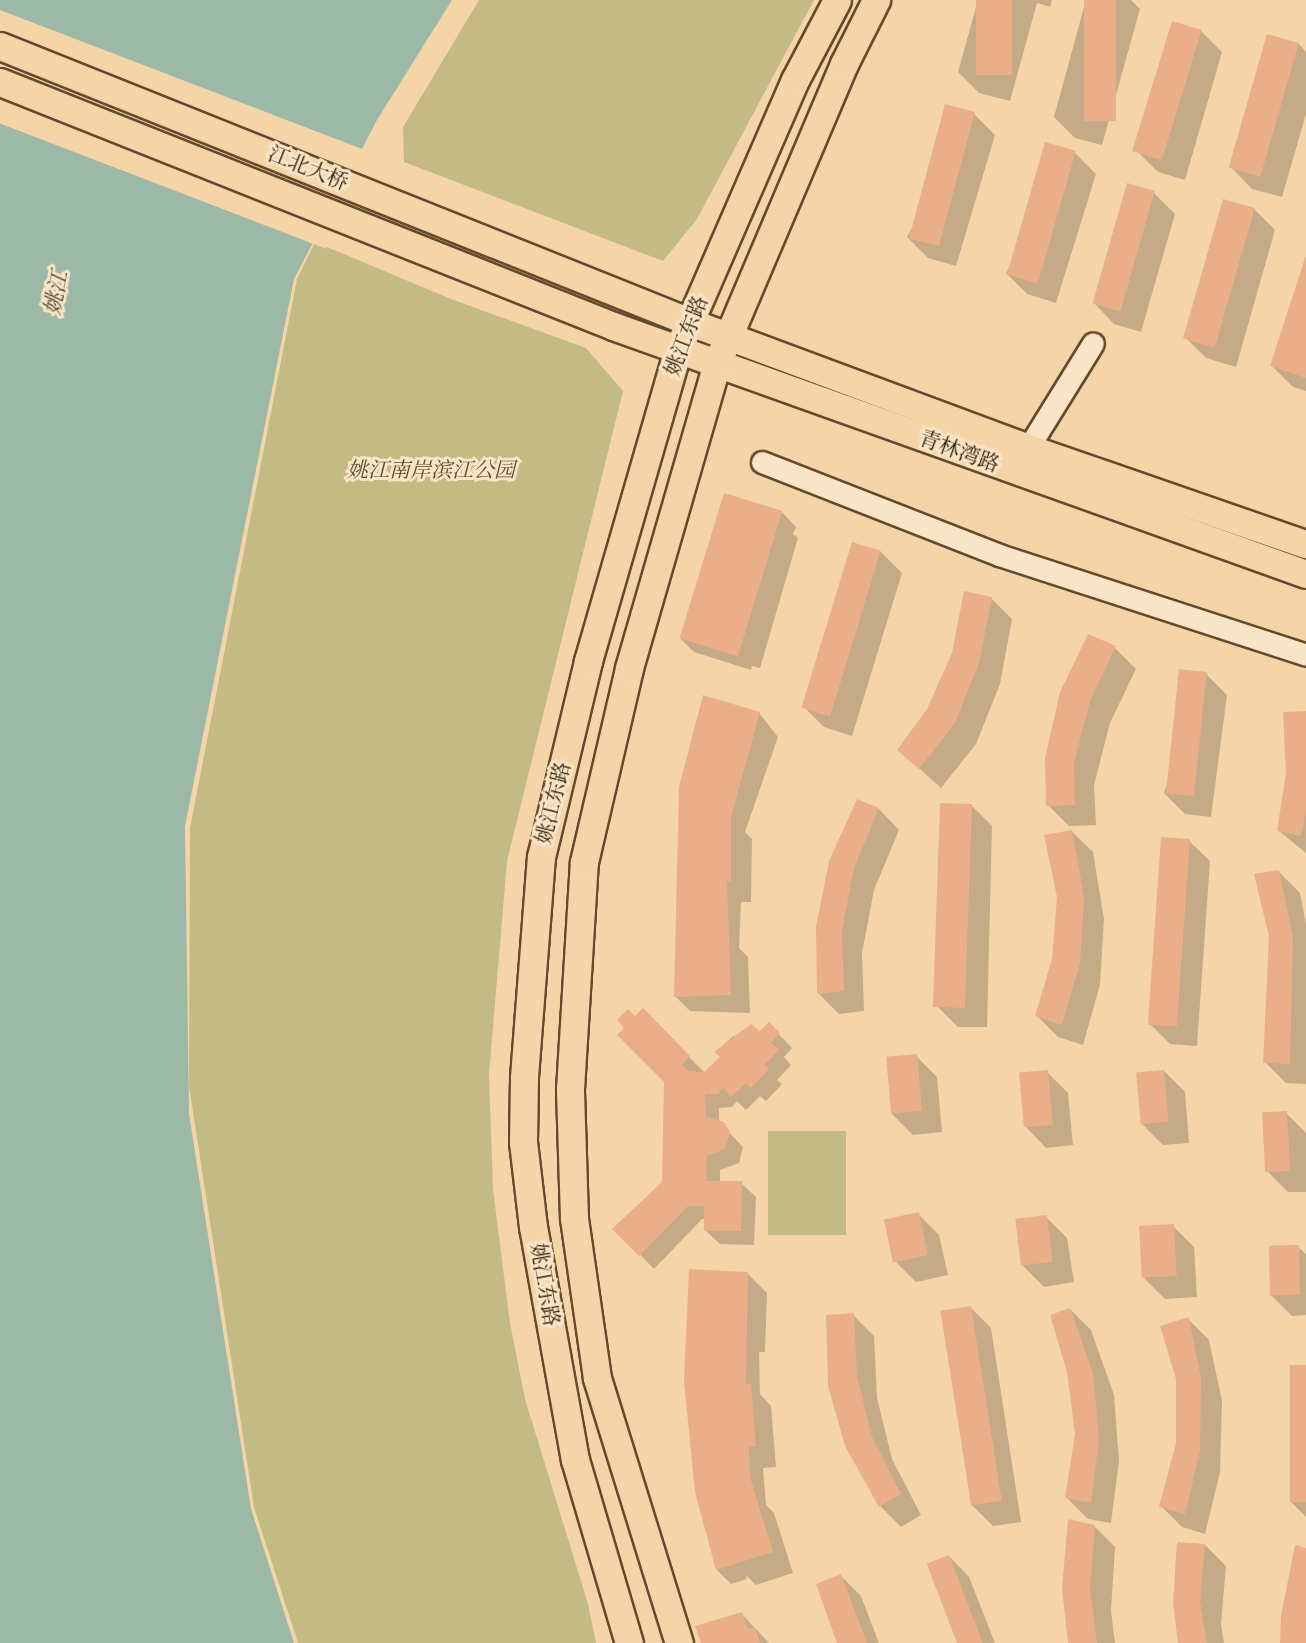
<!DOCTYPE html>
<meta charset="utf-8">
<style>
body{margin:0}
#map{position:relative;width:1306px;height:1643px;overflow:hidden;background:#f5d5a8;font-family:Cardo,"Noto Serif SC",serif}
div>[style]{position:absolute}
.green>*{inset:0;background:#c3bb83;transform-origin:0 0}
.water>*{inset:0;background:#9cb9a7}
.pier>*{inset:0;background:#f5d5a8;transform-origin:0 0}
.shadow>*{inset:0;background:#0003}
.building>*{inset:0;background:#eaaf88;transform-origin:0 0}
.roads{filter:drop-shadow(2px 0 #634a2a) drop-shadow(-2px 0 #634a2a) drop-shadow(0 2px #634a2a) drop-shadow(0 -2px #634a2a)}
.minor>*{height:21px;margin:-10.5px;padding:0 10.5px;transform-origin:10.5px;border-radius:10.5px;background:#f8e4c6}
.major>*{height:27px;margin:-13.5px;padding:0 13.5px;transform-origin:13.5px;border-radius:13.5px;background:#f5d5a8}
span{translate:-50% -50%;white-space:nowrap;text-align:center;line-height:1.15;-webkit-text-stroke:6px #f8e4c6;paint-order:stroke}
.street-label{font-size:21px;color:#321b00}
.park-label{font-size:21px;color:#5e4b27;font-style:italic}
.water-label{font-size:22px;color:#524a32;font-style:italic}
</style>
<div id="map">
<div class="green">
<div style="clip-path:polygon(479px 0,814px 0,697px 219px,663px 261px,404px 162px,403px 127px)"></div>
<div style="clip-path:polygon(315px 242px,451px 299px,586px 348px,623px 391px,507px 861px,489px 1075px,493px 1189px,510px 1323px,525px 1399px,588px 1604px,596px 1643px,298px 1643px,254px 1507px,189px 1086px,190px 828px,297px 279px)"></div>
<div style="left:768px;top:1131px;width:78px;height:104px"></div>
</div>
<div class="water">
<div style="clip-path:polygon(0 0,452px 0,377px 120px,294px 279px,185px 826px,189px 1114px,251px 1509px,294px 1643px,0 1643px)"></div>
</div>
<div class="pier">
<div style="left:0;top:10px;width:390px;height:106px;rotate:21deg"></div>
</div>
<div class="shadow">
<div style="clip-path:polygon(978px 0,1052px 0,1050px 7px,1037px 3px,1010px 101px,979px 93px,958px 72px)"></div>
<div style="clip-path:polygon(1086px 0,1131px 0,1140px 9px,1102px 145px,1075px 138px,1054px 117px)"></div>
<div style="clip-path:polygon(1201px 31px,1222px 52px,1185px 180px,1158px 172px,1137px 151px)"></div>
<div style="clip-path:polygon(1268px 36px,1299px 44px,1306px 52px,1306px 114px,1282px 197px,1252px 189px,1232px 168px)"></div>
<div style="clip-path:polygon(974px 114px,995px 135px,956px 266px,928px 258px,907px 237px)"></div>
<div style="clip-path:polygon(1075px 153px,1096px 174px,1056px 303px,1027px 294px,1006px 273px)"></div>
<div style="clip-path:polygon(1154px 193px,1175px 214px,1141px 332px,1114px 324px,1094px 303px)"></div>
<div style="clip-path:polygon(1254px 209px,1275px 230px,1236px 367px,1206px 358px,1185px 337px)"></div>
<div style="clip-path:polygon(1306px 259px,1306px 391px,1293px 387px,1272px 366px)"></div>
<div style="clip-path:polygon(782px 512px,796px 527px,793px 534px,798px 538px,760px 668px,752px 666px,751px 670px,694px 652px,680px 638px)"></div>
<div style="clip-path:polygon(853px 544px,881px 552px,902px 573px,852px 736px,824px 727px,803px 706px)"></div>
<div style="clip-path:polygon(991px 598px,1012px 619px,1000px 684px,976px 744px,941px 788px,899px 750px,928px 710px)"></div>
<div style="clip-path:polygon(1089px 636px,1115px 648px,1136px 669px,1110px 723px,1094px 785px,1096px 825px,1069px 826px,1048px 805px)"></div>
<div style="clip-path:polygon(1206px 674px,1227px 695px,1211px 817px,1185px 814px,1164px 793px)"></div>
<div style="clip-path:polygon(1306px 712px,1306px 853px,1279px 831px)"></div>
<div style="clip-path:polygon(759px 713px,778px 737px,745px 832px,752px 839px,751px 902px,741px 902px,739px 948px,748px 957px,750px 1013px,690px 1011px,676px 997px)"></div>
<div style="clip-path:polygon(857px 801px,879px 809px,899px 830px,874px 890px,862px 953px,864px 1011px,839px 1014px,818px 993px)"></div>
<div style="clip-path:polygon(971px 805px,992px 826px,987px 1027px,958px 1027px,937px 1006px)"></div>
<div style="clip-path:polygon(1072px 832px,1093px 852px,1104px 919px,1100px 985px,1083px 1045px,1058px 1037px,1037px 1016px,1054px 959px)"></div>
<div style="clip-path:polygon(1189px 841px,1210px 861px,1197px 1046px,1170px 1044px,1149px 1023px)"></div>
<div style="clip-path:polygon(1279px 872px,1300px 893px,1306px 924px,1306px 1084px,1286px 1083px,1265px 1062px)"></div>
<div style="clip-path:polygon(643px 1011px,705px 1073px,721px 1057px,716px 1052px,733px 1036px,738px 1039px,760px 1033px,769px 1024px,792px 1048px,784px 1057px,791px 1065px,777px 1080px,782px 1084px,766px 1101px,760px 1096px,746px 1110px,737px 1101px,732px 1107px,719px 1108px,719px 1122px,743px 1147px,739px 1163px,720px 1170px,720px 1182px,741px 1183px,756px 1197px,754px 1245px,720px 1244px,705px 1230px,706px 1219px,702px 1219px,654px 1269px,615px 1229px,663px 1183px,665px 1082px,635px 1018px)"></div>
<div style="clip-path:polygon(916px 1056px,937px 1077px,942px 1132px,913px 1135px,892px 1114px)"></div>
<div style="clip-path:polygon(1164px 1071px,1185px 1092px,1189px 1143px,1163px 1145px,1142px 1124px)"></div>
<div style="clip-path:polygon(1047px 1072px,1068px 1093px,1073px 1145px,1046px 1148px,1026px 1127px)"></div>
<div style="clip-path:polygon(1286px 1113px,1306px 1133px,1306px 1192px,1288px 1192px,1267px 1171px)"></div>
<div style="clip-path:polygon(918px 1214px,939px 1235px,948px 1275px,916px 1282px,895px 1261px)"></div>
<div style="clip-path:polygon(1046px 1217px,1067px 1238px,1074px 1282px,1044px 1287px,1023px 1266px)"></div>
<div style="clip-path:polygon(1173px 1226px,1194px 1247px,1197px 1297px,1165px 1299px,1144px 1278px)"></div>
<div style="clip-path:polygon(1298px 1247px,1306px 1254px,1306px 1315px,1292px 1316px,1271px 1295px)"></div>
<div style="clip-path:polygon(746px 1272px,767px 1293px,765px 1352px,759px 1352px,760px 1394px,771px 1406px,776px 1467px,763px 1468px,766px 1505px,774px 1513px,793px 1573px,756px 1585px,746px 1575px,747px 1579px,731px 1584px,717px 1570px,697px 1492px)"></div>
<div style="clip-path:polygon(970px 1307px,991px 1328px,1021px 1522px,993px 1526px,972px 1505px)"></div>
<div style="clip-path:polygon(1070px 1309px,1091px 1330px,1114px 1395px,1119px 1461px,1111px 1523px,1088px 1519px,1067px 1498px,1077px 1434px)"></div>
<div style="clip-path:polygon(853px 1315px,874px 1336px,877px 1398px,892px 1459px,921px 1515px,901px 1527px,880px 1506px,846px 1445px)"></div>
<div style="clip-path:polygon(1188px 1319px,1209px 1340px,1222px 1401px,1220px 1472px,1205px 1534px,1182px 1527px,1161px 1506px,1178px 1443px)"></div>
<div style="clip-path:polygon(1306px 1367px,1306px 1517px,1291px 1502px)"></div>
<div style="clip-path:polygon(1094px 1526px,1115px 1547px,1111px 1611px,1115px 1643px,1070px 1643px)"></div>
<div style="clip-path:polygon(1205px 1545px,1226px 1566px,1221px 1624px,1224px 1643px,1180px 1643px)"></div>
<div style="clip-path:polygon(949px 1556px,969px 1577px,995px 1643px,958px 1643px)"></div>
<div style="clip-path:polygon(840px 1575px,861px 1596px,879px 1643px,839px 1643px)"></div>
<div style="clip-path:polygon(742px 1614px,769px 1643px,702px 1643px)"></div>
</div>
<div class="building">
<div style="left:976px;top:0;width:36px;height:75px"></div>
<div style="left:1084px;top:0;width:32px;height:121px"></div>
<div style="left:1172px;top:21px;width:31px;height:136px;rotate:17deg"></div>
<div style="left:1267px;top:34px;width:33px;height:139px;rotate:16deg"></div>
<div style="left:945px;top:104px;width:31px;height:139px;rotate:15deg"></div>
<div style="left:1045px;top:142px;width:32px;height:138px;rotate:16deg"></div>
<div style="left:1127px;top:183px;width:29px;height:125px;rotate:16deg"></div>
<div style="left:1223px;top:199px;width:33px;height:145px;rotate:16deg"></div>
<div style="clip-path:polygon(1306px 255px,1306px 378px,1270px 366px)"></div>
<div style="left:724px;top:493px;width:61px;height:152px;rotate:17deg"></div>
<div style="left:852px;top:542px;width:30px;height:173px;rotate:17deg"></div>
<div style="clip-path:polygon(964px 591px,992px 597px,979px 663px,955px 723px,919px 769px,897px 750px,927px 709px,952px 653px)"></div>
<div style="clip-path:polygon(1088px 634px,1116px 646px,1090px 701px,1074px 763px,1075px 805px,1046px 806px,1045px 758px,1060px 692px)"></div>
<div style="left:1179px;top:669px;width:28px;height:125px;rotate:6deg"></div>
<div style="clip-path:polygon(703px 695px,760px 712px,731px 817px,731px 881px,727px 881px,731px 995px,674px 997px,679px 787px)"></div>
<div style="clip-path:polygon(1306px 711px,1306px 810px,1301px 836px,1277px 831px,1286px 773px,1283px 712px)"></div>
<div style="clip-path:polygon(857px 799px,879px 808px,854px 868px,842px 931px,844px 991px,817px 994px,816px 927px,829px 861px)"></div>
<div style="left:940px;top:803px;width:32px;height:204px;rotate:2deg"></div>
<div style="clip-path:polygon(1072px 830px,1084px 897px,1080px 963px,1062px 1025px,1035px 1016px,1052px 959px,1057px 897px,1044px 835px)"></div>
<div style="left:1161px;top:837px;width:29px;height:188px;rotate:4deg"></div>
<div style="clip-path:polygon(1279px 870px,1293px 937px,1290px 1064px,1263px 1063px,1269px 936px,1254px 874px)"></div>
<div style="clip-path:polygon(643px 1008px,690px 1056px,682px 1065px,688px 1071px,704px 1072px,720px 1057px,714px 1052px,751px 1024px,760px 1031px,769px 1022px,780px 1033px,771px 1043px,779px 1050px,764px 1065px,769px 1069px,751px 1088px,746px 1083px,731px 1097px,723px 1088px,718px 1094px,705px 1094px,706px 1117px,724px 1122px,730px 1132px,725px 1149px,707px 1156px,706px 1181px,742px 1181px,741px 1231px,704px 1231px,704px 1206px,688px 1206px,639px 1256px,612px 1229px,662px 1182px,664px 1082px,617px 1035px,624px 1028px,617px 1020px,628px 1009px,635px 1016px)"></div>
<div style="left:917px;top:1054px;width:57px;height:31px;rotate:85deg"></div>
<div style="left:1048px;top:1070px;width:55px;height:29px;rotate:85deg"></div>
<div style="left:1164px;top:1070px;width:52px;height:28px;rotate:85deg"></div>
<div style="left:1287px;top:1111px;width:60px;height:25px;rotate:87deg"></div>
<div style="left:919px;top:1212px;width:44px;height:36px;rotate:78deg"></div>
<div style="left:1047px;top:1215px;width:47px;height:32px;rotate:83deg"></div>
<div style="left:1174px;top:1224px;width:52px;height:35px;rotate:87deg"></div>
<div style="left:1299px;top:1245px;width:50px;height:30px;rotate:89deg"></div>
<div style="clip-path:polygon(689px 1269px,748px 1272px,746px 1384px,751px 1383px,756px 1446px,749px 1447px,750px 1477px,773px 1552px,716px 1570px,695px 1492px,684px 1381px)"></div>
<div style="left:971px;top:1306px;width:197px;height:31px;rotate:81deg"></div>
<div style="clip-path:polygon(1070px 1308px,1093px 1373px,1099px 1439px,1091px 1503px,1065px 1498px,1075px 1434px,1067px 1372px,1050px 1315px)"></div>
<div style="clip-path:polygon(854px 1313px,857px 1376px,872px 1437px,901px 1494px,879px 1507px,845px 1446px,828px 1386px,826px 1315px)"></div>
<div style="clip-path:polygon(1189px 1317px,1201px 1379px,1200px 1451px,1185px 1514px,1159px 1507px,1176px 1443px,1176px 1379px,1160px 1326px)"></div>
<div style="left:1290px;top:1365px;width:16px;height:137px"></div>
<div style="clip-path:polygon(1068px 1519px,1095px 1525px,1090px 1589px,1097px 1643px,1068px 1643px,1062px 1589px)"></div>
<div style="clip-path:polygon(1177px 1542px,1205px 1544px,1200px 1602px,1207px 1643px,1178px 1643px,1173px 1603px)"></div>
<div style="clip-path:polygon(1295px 1545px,1306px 1548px,1306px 1643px,1280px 1643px,1281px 1616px)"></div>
<div style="left:949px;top:1555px;width:94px;height:24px;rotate:69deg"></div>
<div style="clip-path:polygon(841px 1574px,867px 1643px,837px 1643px,816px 1584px)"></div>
<div style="clip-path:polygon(742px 1612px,748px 1629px,755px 1627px,760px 1643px,701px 1643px,695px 1626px)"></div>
</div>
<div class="roads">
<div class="minor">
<div style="left:1028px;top:448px;width:123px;rotate:-58.2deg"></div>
<div style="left:762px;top:462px;width:255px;rotate:21.4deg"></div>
<div style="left:999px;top:555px;width:323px;rotate:18deg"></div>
</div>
<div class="major">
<div style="left:0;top:46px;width:743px;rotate:21.8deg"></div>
<div style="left:690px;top:322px;width:361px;rotate:20.4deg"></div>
<div style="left:1028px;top:448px;width:294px;rotate:19.1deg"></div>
<div style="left:0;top:82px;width:660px;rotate:21.7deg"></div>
<div style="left:613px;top:326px;width:736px;rotate:19.69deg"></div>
<div style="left:629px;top:1643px;width:191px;rotate:-106.4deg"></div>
<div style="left:575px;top:1460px;width:237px;rotate:-100.2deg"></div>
<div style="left:533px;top:1227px;width:86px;rotate:-96.7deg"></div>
<div style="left:523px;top:1142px;width:65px;rotate:-89.1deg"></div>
<div style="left:524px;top:1077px;width:221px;rotate:-85.6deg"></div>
<div style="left:541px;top:857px;width:202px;rotate:-76.5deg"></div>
<div style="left:588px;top:661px;width:325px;rotate:-73.9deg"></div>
<div style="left:678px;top:349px;width:293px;rotate:-66.5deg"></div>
<div style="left:795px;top:80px;width:90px;rotate:-62.3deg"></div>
<div style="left:679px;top:1643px;width:277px;rotate:-107.2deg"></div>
<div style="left:597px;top:1378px;width:162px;rotate:-98.2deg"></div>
<div style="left:574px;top:1218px;width:129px;rotate:-91.8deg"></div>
<div style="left:570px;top:1089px;width:227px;rotate:-86.5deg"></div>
<div style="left:584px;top:862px;width:199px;rotate:-76.9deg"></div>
<div style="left:629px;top:668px;width:317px;rotate:-73.9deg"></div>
<div style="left:717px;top:363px;width:325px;rotate:-67deg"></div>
<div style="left:844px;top:64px;width:72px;rotate:-63.4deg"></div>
</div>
</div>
<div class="street-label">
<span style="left:308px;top:169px;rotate:22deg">江北大桥</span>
<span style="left:687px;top:336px;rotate:-69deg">姚江东路</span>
<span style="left:959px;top:452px;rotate:20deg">青林湾路</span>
<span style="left:554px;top:803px;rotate:-76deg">姚江东路</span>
<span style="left:544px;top:1285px;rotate:80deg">姚江东路</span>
</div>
<div class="park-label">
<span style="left:431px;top:471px">姚江南岸滨江公园</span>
</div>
<div class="water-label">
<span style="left:57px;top:293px;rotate:-79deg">姚江</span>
</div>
</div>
